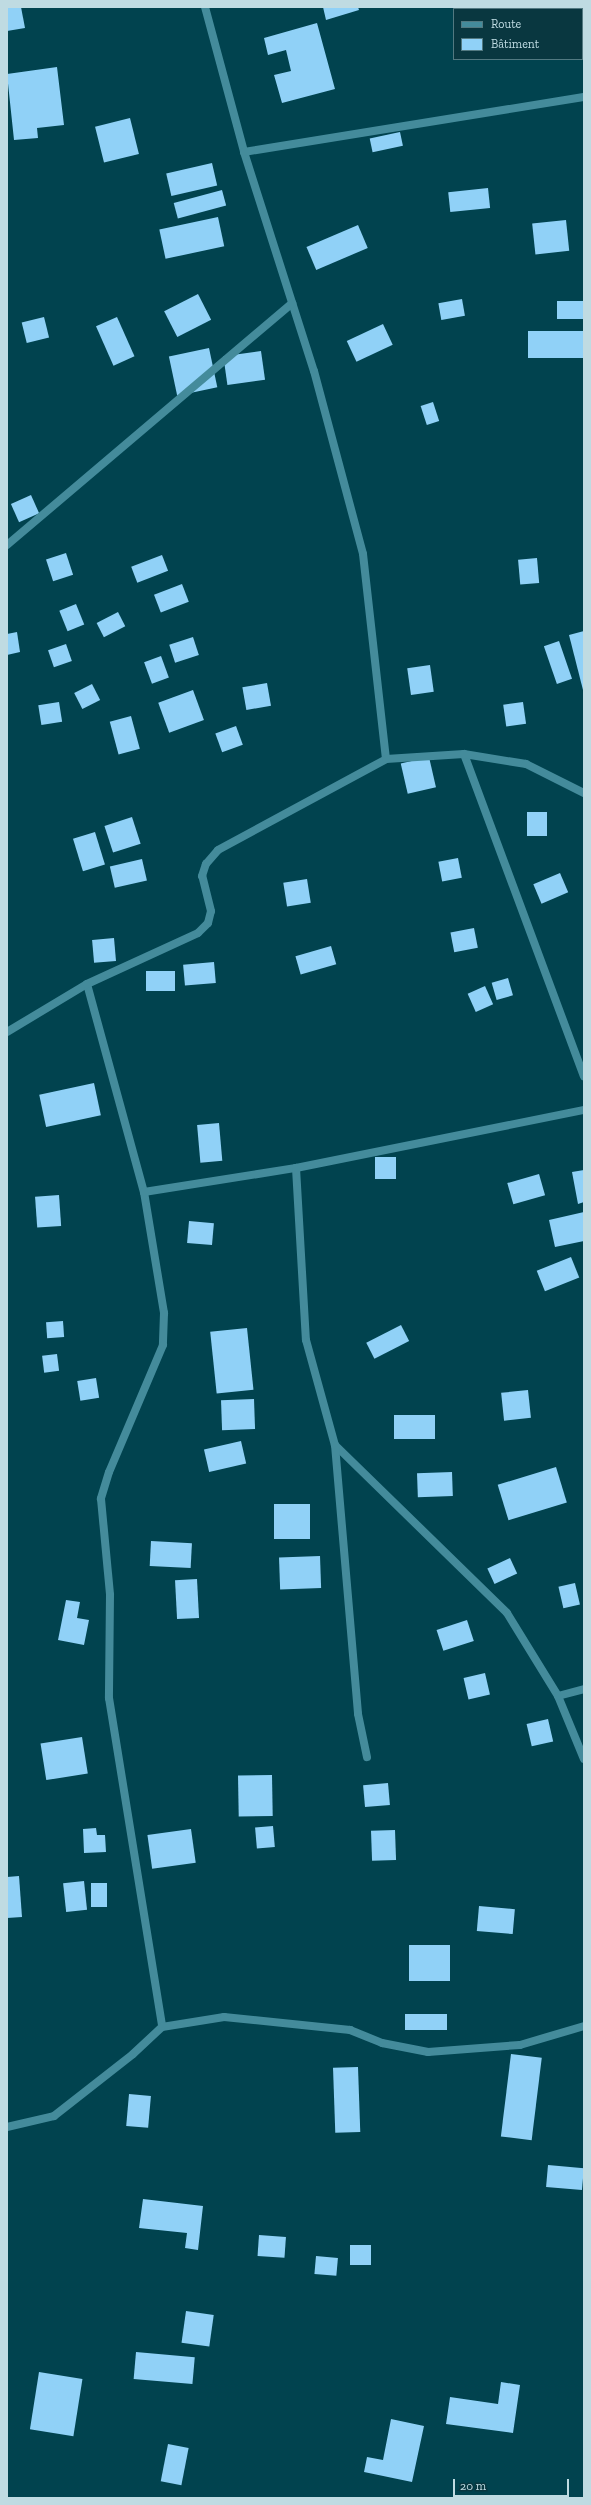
<!DOCTYPE html>
<meta charset="utf-8">
<style>
body{margin:0}
#map{position:relative;width:591px;height:2505px;overflow:hidden;background:#01434f;font-family:"Zilla Slab",serif}
div>[style]{position:absolute}
.building>*{inset:0;background:#90d1f7;transform-origin:0 0}
.street>*{height:8px;margin:-4px;padding:0 4px;transform-origin:4px;border-radius:4px;background:#448b9b}
span{translate:-50% -50%;white-space:nowrap;text-align:center;line-height:1.15;-webkit-text-stroke:4px #093740;paint-order:stroke}
.frame{position:absolute;inset:0;border:8px solid #bfdbe2;pointer-events:none}
.legend{position:absolute;left:453px;top:8px;width:130px;height:52px;box-sizing:border-box;background:#093740;border:1px solid #527981;margin:0;padding:5px 7px;list-style:none;font-size:12px;color:#bfdbe2}
.legend li{display:flex;align-items:center;gap:8px;height:20px}
.legend b{width:20px;border:1px solid #527981}
.scale{position:absolute;left:453px;top:2479px;width:116px;height:18px;box-sizing:border-box;border:2px solid #bfdbe2;border-top:0;padding-left:5px;font-size:12px;line-height:14px;white-space:nowrap;color:#bfdbe2;-webkit-text-stroke:3px #093740;paint-order:stroke}
</style>
<div id="map">
<div class="building">
<div style="clip-path:polygon(7px 7px,21px 7px,25px 28px,7px 31px)"></div>
<div style="clip-path:polygon(323px 7px,358px 7px,359px 10px,326px 20px)"></div>
<div style="clip-path:polygon(317px 23px,335px 89px,282px 103px,274px 75px,291px 71px,286px 50px,268px 55px,264px 38px)"></div>
<div style="clip-path:polygon(57px 67px,64px 125px,37px 128px,38px 138px,14px 140px,7px 74px)"></div>
<div style="left:130px;top:118px;width:37px;height:36px;rotate:76deg"></div>
<div style="left:400px;top:132px;width:14px;height:31px;rotate:78deg"></div>
<div style="left:212px;top:163px;width:23px;height:47px;rotate:77deg"></div>
<div style="left:488px;top:188px;width:20px;height:40px;rotate:84deg"></div>
<div style="left:222px;top:190px;width:16px;height:50px;rotate:75deg"></div>
<div style="left:218px;top:217px;width:30px;height:60px;rotate:78deg"></div>
<div style="left:566px;top:220px;width:31px;height:34px;rotate:84deg"></div>
<div style="left:358px;top:225px;width:25px;height:56px;rotate:67deg"></div>
<div style="left:198px;top:294px;width:29px;height:38px;rotate:63deg"></div>
<div style="left:462px;top:299px;width:17px;height:24px;rotate:80deg"></div>
<div style="left:584px;top:301px;width:18px;height:27px;rotate:90deg"></div>
<div style="left:44px;top:317px;width:21px;height:23px;rotate:76deg"></div>
<div style="left:117px;top:317px;width:43px;height:23px;rotate:66deg"></div>
<div style="left:383px;top:324px;width:23px;height:40px;rotate:65deg"></div>
<div style="left:584px;top:331px;width:27px;height:56px;rotate:90deg"></div>
<div style="left:209px;top:348px;width:40px;height:41px;rotate:78deg"></div>
<div style="left:261px;top:351px;width:29px;height:38px;rotate:82deg"></div>
<div style="left:433px;top:402px;width:20px;height:13px;rotate:72deg"></div>
<div style="left:31px;top:495px;width:20px;height:22px;rotate:66deg"></div>
<div style="left:66px;top:553px;width:23px;height:21px;rotate:72deg"></div>
<div style="left:162px;top:555px;width:17px;height:33px;rotate:69deg"></div>
<div style="left:537px;top:558px;width:25px;height:19px;rotate:85deg"></div>
<div style="left:182px;top:584px;width:19px;height:30px;rotate:69deg"></div>
<div style="left:76px;top:604px;width:22px;height:18px;rotate:68deg"></div>
<div style="left:118px;top:612px;width:16px;height:24px;rotate:63deg"></div>
<div style="clip-path:polygon(584px 631px,584px 690px,583px 690px,569px 635px)"></div>
<div style="clip-path:polygon(17px 632px,20px 652px,7px 655px,7px 634px)"></div>
<div style="left:193px;top:637px;width:19px;height:25px;rotate:72deg"></div>
<div style="left:559px;top:641px;width:40px;height:16px;rotate:71deg"></div>
<div style="left:66px;top:644px;width:18px;height:19px;rotate:71deg"></div>
<div style="left:161px;top:656px;width:23px;height:18px;rotate:70deg"></div>
<div style="left:430px;top:665px;width:27px;height:23px;rotate:82deg"></div>
<div style="left:267px;top:683px;width:23px;height:25px;rotate:80deg"></div>
<div style="left:92px;top:684px;width:18px;height:20px;rotate:63deg"></div>
<div style="left:193px;top:690px;width:32px;height:37px;rotate:70deg"></div>
<div style="left:59px;top:702px;width:20px;height:21px;rotate:81deg"></div>
<div style="left:523px;top:702px;width:22px;height:20px;rotate:82deg"></div>
<div style="left:131px;top:716px;width:34px;height:22px;rotate:75deg"></div>
<div style="left:236px;top:726px;width:20px;height:22px;rotate:70deg"></div>
<div style="left:429px;top:757px;width:31px;height:29px;rotate:77deg"></div>
<div style="left:527px;top:812px;width:20px;height:24px"></div>
<div style="left:132px;top:817px;width:28px;height:29px;rotate:72deg"></div>
<div style="left:95px;top:832px;width:34px;height:23px;rotate:73deg"></div>
<div style="left:458px;top:858px;width:20px;height:20px;rotate:79deg"></div>
<div style="left:142px;top:859px;width:22px;height:33px;rotate:77deg"></div>
<div style="left:560px;top:873px;width:21px;height:29px;rotate:67deg"></div>
<div style="left:307px;top:879px;width:24px;height:24px;rotate:81deg"></div>
<div style="left:474px;top:928px;width:20px;height:24px;rotate:79deg"></div>
<div style="left:114px;top:938px;width:23px;height:22px;rotate:85deg"></div>
<div style="left:331px;top:946px;width:19px;height:37px;rotate:74deg"></div>
<div style="left:214px;top:962px;width:21px;height:31px;rotate:85deg"></div>
<div style="left:146px;top:971px;width:29px;height:20px"></div>
<div style="left:508px;top:978px;width:18px;height:17px;rotate:74deg"></div>
<div style="left:485px;top:986px;width:20px;height:19px;rotate:66deg"></div>
<div style="left:94px;top:1083px;width:33px;height:56px;rotate:78deg"></div>
<div style="left:219px;top:1123px;width:38px;height:22px;rotate:85deg"></div>
<div style="left:396px;top:1157px;width:22px;height:21px;rotate:90deg"></div>
<div style="clip-path:polygon(584px 1170px,584px 1202px,578px 1204px,572px 1172px)"></div>
<div style="left:539px;top:1174px;width:22px;height:33px;rotate:74deg"></div>
<div style="left:59px;top:1195px;width:31px;height:24px;rotate:86deg"></div>
<div style="clip-path:polygon(584px 1212px,584px 1241px,555px 1247px,549px 1220px)"></div>
<div style="left:189px;top:1221px;width:25px;height:22px;rotate:5deg"></div>
<div style="left:571px;top:1257px;width:22px;height:37px;rotate:68deg"></div>
<div style="left:63px;top:1321px;width:16px;height:17px;rotate:86deg"></div>
<div style="left:401px;top:1325px;width:18px;height:39px;rotate:63deg"></div>
<div style="left:247px;top:1328px;width:62px;height:37px;rotate:84deg"></div>
<div style="left:57px;top:1354px;width:17px;height:15px;rotate:83deg"></div>
<div style="left:96px;top:1378px;width:20px;height:19px;rotate:81deg"></div>
<div style="left:528px;top:1390px;width:28px;height:27px;rotate:84deg"></div>
<div style="left:254px;top:1399px;width:30px;height:33px;rotate:88deg"></div>
<div style="left:435px;top:1415px;width:24px;height:41px;rotate:90deg"></div>
<div style="left:241px;top:1441px;width:23px;height:38px;rotate:77deg"></div>
<div style="left:556px;top:1467px;width:37px;height:61px;rotate:73deg"></div>
<div style="left:452px;top:1472px;width:24px;height:35px;rotate:88deg"></div>
<div style="left:274px;top:1504px;width:36px;height:35px"></div>
<div style="left:151px;top:1541px;width:41px;height:25px;rotate:3deg"></div>
<div style="left:320px;top:1556px;width:32px;height:41px;rotate:88deg"></div>
<div style="left:510px;top:1558px;width:17px;height:25px;rotate:65deg"></div>
<div style="left:197px;top:1579px;width:39px;height:22px;rotate:87deg"></div>
<div style="left:575px;top:1583px;width:22px;height:17px;rotate:77deg"></div>
<div style="clip-path:polygon(66px 1600px,80px 1602px,77px 1618px,89px 1620px,84px 1645px,58px 1640px)"></div>
<div style="left:467px;top:1620px;width:22px;height:32px;rotate:72deg"></div>
<div style="left:485px;top:1673px;width:22px;height:22px;rotate:77deg"></div>
<div style="left:548px;top:1719px;width:23px;height:22px;rotate:77deg"></div>
<div style="left:82px;top:1737px;width:37px;height:42px;rotate:81deg"></div>
<div style="left:272px;top:1775px;width:41px;height:34px;rotate:89deg"></div>
<div style="left:388px;top:1783px;width:22px;height:25px;rotate:85deg"></div>
<div style="left:273px;top:1826px;width:21px;height:18px;rotate:85deg"></div>
<div style="clip-path:polygon(96px 1828px,97px 1835px,105px 1835px,106px 1852px,84px 1853px,83px 1829px)"></div>
<div style="left:191px;top:1829px;width:34px;height:44px;rotate:82deg"></div>
<div style="left:395px;top:1830px;width:30px;height:24px;rotate:88deg"></div>
<div style="clip-path:polygon(19px 1876px,22px 1917px,7px 1918px,7px 1877px)"></div>
<div style="left:84px;top:1881px;width:29px;height:21px;rotate:84deg"></div>
<div style="left:91px;top:1883px;width:16px;height:24px"></div>
<div style="left:479px;top:1906px;width:36px;height:25px;rotate:5deg"></div>
<div style="left:409px;top:1945px;width:41px;height:36px"></div>
<div style="left:405px;top:2014px;width:42px;height:16px"></div>
<div style="left:511px;top:2054px;width:31px;height:83px;rotate:7deg"></div>
<div style="left:358px;top:2067px;width:65px;height:25px;rotate:88deg"></div>
<div style="left:129px;top:2094px;width:22px;height:32px;rotate:5deg"></div>
<div style="left:548px;top:2165px;width:36px;height:22px;rotate:5deg"></div>
<div style="clip-path:polygon(143px 2199px,203px 2206px,198px 2250px,185px 2248px,187px 2233px,139px 2228px)"></div>
<div style="left:259px;top:2235px;width:27px;height:21px;rotate:4deg"></div>
<div style="left:350px;top:2245px;width:21px;height:20px"></div>
<div style="left:316px;top:2256px;width:22px;height:18px;rotate:5deg"></div>
<div style="left:186px;top:2311px;width:28px;height:32px;rotate:8deg"></div>
<div style="left:136px;top:2352px;width:59px;height:27px;rotate:5deg"></div>
<div style="left:39px;top:2372px;width:44px;height:58px;rotate:9deg"></div>
<div style="clip-path:polygon(501px 2382px,520px 2385px,513px 2433px,446px 2424px,450px 2397px,498px 2404px)"></div>
<div style="clip-path:polygon(391px 2419px,424px 2426px,412px 2482px,364px 2472px,367px 2457px,383px 2460px)"></div>
<div style="left:168px;top:2444px;width:21px;height:38px;rotate:11deg"></div>
</div>
<div class="street">
<div style="left:205px;top:7px;width:150px;rotate:74.9deg"></div>
<div style="left:244px;top:152px;width:230px;rotate:72.3deg"></div>
<div style="left:314px;top:371px;width:189px;rotate:75deg"></div>
<div style="left:363px;top:554px;width:206px;rotate:83.6deg"></div>
<div style="left:244px;top:152px;width:344px;rotate:-9.2deg"></div>
<div style="left:7px;top:545px;width:374px;rotate:-40.3deg"></div>
<div style="left:464px;top:754px;width:344px;rotate:69.6deg"></div>
<div style="left:87px;top:984px;width:216px;rotate:74.7deg"></div>
<div style="left:144px;top:1192px;width:154px;rotate:-9deg"></div>
<div style="left:296px;top:1168px;width:172px;rotate:86.7deg"></div>
<div style="left:306px;top:1340px;width:109px;rotate:74.6deg"></div>
<div style="left:335px;top:1445px;width:240px;rotate:44.3deg"></div>
<div style="left:507px;top:1613px;width:97px;rotate:58.4deg"></div>
<div style="left:558px;top:1696px;width:68px;rotate:67.6deg"></div>
<div style="left:7px;top:1032px;width:93px;rotate:-31deg"></div>
<div style="left:87px;top:984px;width:122px;rotate:-24.7deg"></div>
<div style="left:198px;top:933px;width:14px;rotate:-45deg"></div>
<div style="left:208px;top:923px;width:12px;rotate:-76deg"></div>
<div style="left:211px;top:911px;width:36px;rotate:-104deg"></div>
<div style="left:202px;top:876px;width:13px;rotate:-72deg"></div>
<div style="left:206px;top:864px;width:18px;rotate:-49deg"></div>
<div style="left:218px;top:850px;width:191px;rotate:-28.4deg"></div>
<div style="left:386px;top:759px;width:78px;rotate:-3.7deg"></div>
<div style="left:464px;top:754px;width:63px;rotate:9.2deg"></div>
<div style="left:526px;top:764px;width:65px;rotate:26.6deg"></div>
<div style="left:296px;top:1168px;width:294px;rotate:-11.4deg"></div>
<div style="left:144px;top:1192px;width:123px;rotate:80.6deg"></div>
<div style="left:164px;top:1313px;width:32px;rotate:92deg"></div>
<div style="left:163px;top:1345px;width:138px;rotate:113deg"></div>
<div style="left:109px;top:1472px;width:28px;rotate:107deg"></div>
<div style="left:101px;top:1499px;width:96px;rotate:84.6deg"></div>
<div style="left:110px;top:1595px;width:103px;rotate:90.6deg"></div>
<div style="left:109px;top:1698px;width:333px;rotate:80.8deg"></div>
<div style="left:335px;top:1445px;width:270px;rotate:85.1deg"></div>
<div style="left:358px;top:1714px;width:44px;rotate:78.2deg"></div>
<div style="left:558px;top:1696px;width:27px;rotate:-15deg"></div>
<div style="left:7px;top:2127px;width:48px;rotate:-13.2deg"></div>
<div style="left:54px;top:2116px;width:100px;rotate:-38.1deg"></div>
<div style="left:133px;top:2054px;width:40px;rotate:-43deg"></div>
<div style="left:162px;top:2027px;width:63px;rotate:-9.2deg"></div>
<div style="left:224px;top:2017px;width:127px;rotate:5.9deg"></div>
<div style="left:350px;top:2030px;width:35px;rotate:22deg"></div>
<div style="left:382px;top:2043px;width:47px;rotate:11.1deg"></div>
<div style="left:428px;top:2052px;width:92px;rotate:-4.4deg"></div>
<div style="left:520px;top:2045px;width:67px;rotate:-16.5deg"></div>
</div>
<div class="frame"></div>
<ul class="legend">
<li><b style="height:5px;background:#448b9b"></b>Route</li>
<li><b style="height:11px;background:#90d1f7"></b>Bâtiment</li>
</ul>
<div class="scale">20 m</div>
</div>
